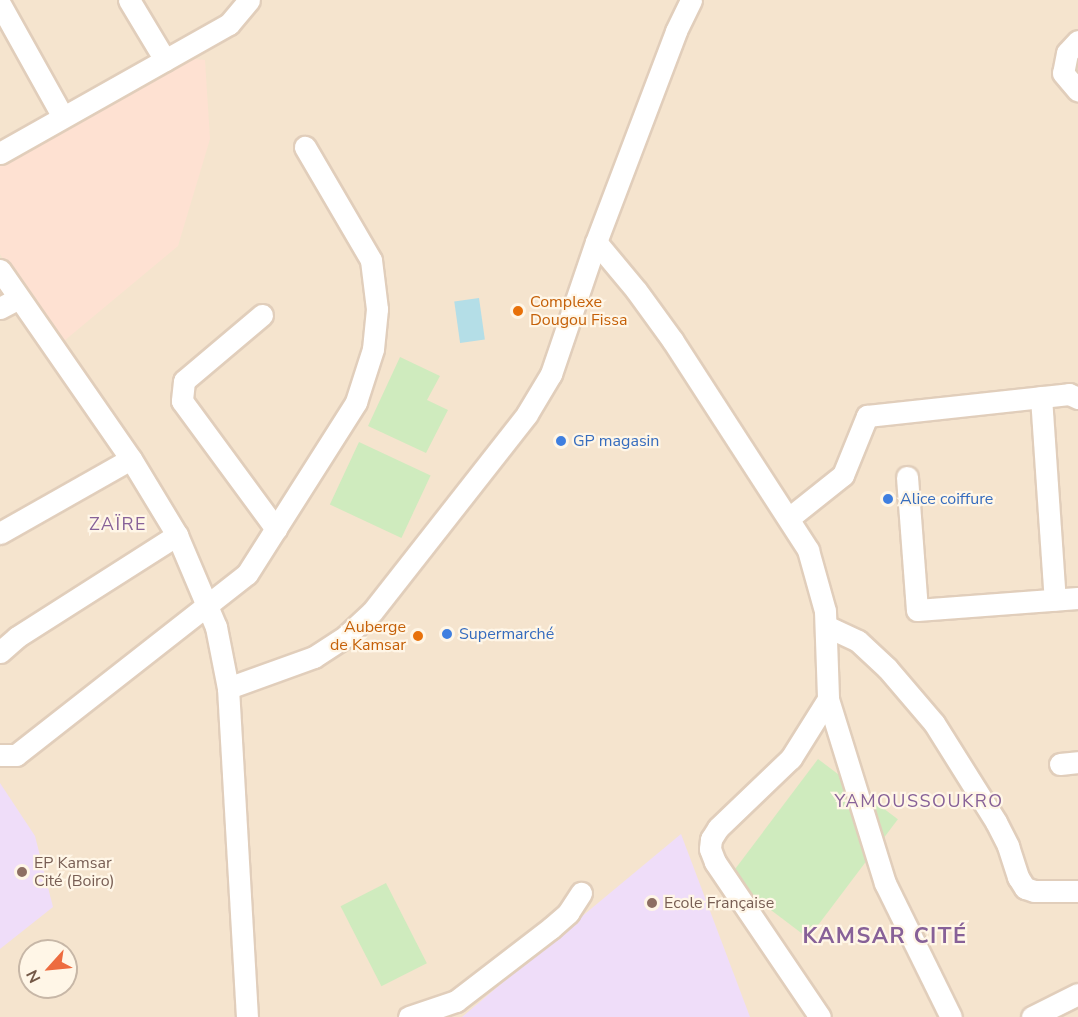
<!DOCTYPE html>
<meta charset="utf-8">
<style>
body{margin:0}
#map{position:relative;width:1078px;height:1017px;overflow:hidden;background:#fdf2df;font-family:"Nunito Sans",sans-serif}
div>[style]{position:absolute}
.residential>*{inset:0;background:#f5e4ce}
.commercial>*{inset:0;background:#fee1d2}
.education>*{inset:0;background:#efddf9}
.green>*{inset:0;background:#cfebbe;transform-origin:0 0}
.water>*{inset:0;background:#b4dee7;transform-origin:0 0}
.roads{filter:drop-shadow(2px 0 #e1cebb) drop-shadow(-2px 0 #e1cebb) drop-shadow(0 2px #e1cebb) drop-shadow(0 -2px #e1cebb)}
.minor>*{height:21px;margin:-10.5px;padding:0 10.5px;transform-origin:10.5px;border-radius:10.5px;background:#fff}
.dots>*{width:16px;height:16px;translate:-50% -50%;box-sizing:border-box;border:3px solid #fff6e7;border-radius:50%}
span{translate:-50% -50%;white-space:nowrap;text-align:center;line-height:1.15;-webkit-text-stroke:4.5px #fff6e7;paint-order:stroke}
.food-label{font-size:16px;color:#c56008}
.left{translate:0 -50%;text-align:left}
.right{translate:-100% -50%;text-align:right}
.shop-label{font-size:16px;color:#366cbe}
.education-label{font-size:16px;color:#785e54}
.neighbourhood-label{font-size:18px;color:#876198;letter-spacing:1.5px}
.district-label{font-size:22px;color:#876198;font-weight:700;letter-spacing:1.5px}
.north{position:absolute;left:18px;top:939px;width:60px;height:60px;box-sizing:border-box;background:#fff6e7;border:2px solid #c7b7a7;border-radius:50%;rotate:243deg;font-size:16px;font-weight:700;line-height:24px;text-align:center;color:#745846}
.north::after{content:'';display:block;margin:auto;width:21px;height:27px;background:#ed6b3f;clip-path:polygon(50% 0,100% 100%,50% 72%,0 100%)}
</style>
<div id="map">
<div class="residential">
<div style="clip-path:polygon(evenodd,0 0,1078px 0,1078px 1017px,0 1017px,0 0,30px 951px,66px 951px,66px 987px,30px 987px,30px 951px)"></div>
</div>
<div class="commercial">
<div style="clip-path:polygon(162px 55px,205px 60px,210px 139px,178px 246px,58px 346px,0 254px,0 157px)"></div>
</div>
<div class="education">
<div style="clip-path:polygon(0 783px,35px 836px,53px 907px,0 949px)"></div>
<div style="clip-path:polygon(681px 834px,750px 1017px,462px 1017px,515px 972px)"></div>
</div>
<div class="green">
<div style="clip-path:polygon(400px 357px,440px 376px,427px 400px,448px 410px,426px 453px,368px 426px)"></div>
<div style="left:359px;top:442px;width:79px;height:69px;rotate:25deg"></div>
<div style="left:818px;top:759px;width:100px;height:149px;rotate:37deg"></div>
<div style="left:386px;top:883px;width:90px;height:51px;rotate:63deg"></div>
</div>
<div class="water">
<div style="left:479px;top:298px;width:42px;height:25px;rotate:82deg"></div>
</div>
<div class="roads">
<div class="minor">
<div style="left:129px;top:0;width:70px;rotate:59deg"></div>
<div style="left:0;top:4px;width:129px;rotate:60.9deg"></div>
<div style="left:1078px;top:41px;width:16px;rotate:133deg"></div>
<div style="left:1067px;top:53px;width:20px;rotate:101deg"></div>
<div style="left:1063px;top:73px;width:23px;rotate:50deg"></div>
<div style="left:0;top:153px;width:263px;rotate:-29.4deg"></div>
<div style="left:229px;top:24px;width:31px;rotate:-50deg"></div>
<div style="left:596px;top:242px;width:62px;rotate:50.2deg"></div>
<div style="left:636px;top:290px;width:63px;rotate:54deg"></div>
<div style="left:673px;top:341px;width:249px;rotate:57.1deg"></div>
<div style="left:808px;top:550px;width:63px;rotate:74.4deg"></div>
<div style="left:825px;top:611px;width:88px;rotate:88deg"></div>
<div style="left:828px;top:699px;width:70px;rotate:122.1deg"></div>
<div style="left:791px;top:758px;width:101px;rotate:136.2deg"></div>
<div style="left:718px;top:828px;width:13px;rotate:122deg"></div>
<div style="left:711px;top:839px;width:10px;rotate:96deg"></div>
<div style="left:710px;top:849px;width:14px;rotate:69deg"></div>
<div style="left:715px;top:862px;width:187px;rotate:55.9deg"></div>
<div style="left:0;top:270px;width:230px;rotate:55.3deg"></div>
<div style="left:131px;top:459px;width:89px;rotate:58.8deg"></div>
<div style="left:177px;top:535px;width:100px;rotate:67deg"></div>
<div style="left:216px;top:627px;width:62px;rotate:78.9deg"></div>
<div style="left:228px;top:688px;width:330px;rotate:86.7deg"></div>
<div style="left:0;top:308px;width:21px;rotate:-28deg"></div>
<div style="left:262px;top:315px;width:102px;rotate:139.8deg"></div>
<div style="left:184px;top:381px;width:20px;rotate:96deg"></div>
<div style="left:182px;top:401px;width:159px;rotate:53.7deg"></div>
<div style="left:1041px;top:397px;width:203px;rotate:86.1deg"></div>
<div style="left:907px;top:477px;width:133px;rotate:85.7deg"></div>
<div style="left:917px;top:610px;width:161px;rotate:-4.3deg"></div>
<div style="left:789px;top:518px;width:69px;rotate:-38.5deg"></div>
<div style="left:843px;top:475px;width:64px;rotate:-67.9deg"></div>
<div style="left:867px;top:416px;width:203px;rotate:-6.2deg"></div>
<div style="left:1069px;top:394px;width:10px;rotate:24deg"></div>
<div style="left:0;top:533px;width:150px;rotate:-29.5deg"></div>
<div style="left:826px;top:626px;width:35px;rotate:25deg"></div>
<div style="left:858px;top:641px;width:40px;rotate:43deg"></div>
<div style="left:887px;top:668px;width:72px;rotate:49.5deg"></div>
<div style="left:934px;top:723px;width:117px;rotate:57.9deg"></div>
<div style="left:996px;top:822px;width:27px;rotate:63deg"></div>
<div style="left:1008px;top:846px;width:33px;rotate:72deg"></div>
<div style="left:1018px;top:877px;width:13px;rotate:58deg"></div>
<div style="left:1025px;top:888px;width:9px;rotate:18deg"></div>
<div style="left:1034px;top:891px;width:44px"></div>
<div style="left:0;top:652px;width:23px;rotate:-41deg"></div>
<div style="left:17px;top:637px;width:190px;rotate:-32.5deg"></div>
<div style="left:228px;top:688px;width:91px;rotate:-19.8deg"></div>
<div style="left:314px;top:657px;width:38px;rotate:-33deg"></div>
<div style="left:346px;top:636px;width:35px;rotate:-43deg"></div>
<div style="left:372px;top:612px;width:251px;rotate:-51.9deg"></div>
<div style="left:527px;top:414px;width:47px;rotate:-59deg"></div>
<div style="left:551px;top:374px;width:139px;rotate:-71.2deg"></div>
<div style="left:596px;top:242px;width:226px;rotate:-69.2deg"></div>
<div style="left:676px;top:31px;width:34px;rotate:-64deg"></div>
<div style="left:828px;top:699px;width:193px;rotate:72.8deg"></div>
<div style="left:885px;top:883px;width:149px;rotate:63.8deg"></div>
<div style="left:0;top:755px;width:16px"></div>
<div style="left:16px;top:755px;width:293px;rotate:-38.1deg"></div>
<div style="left:247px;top:574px;width:204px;rotate:-57.6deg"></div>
<div style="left:356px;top:402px;width:56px;rotate:-72.2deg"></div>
<div style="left:373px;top:349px;width:40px;rotate:-84.3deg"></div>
<div style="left:377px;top:309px;width:49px;rotate:-97deg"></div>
<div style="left:371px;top:260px;width:131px;rotate:-120.3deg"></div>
<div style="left:1060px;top:764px;width:18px;rotate:-6deg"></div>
<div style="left:409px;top:1017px;width:50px;rotate:-18.8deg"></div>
<div style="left:456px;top:1001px;width:120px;rotate:-37.5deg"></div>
<div style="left:551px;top:928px;width:23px;rotate:-41deg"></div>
<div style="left:568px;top:913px;width:24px;rotate:-57deg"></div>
<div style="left:1032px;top:1017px;width:51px;rotate:-26.6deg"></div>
</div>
</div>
<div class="dots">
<div style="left:518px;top:311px;background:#e8710a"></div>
<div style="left:561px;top:441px;background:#3f7fe0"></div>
<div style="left:888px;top:499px;background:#3f7fe0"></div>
<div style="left:447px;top:634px;background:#3f7fe0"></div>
<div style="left:418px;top:636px;background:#e8710a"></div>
<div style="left:22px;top:872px;background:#8d6e63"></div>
<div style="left:652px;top:903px;background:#8d6e63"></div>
</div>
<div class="food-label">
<span class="left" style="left:530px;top:311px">Complexe<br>Dougou Fissa</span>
<span class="right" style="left:406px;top:636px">Auberge<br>de Kamsar</span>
</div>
<div class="shop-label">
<span class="left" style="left:573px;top:441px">GP magasin</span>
<span class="left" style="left:900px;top:499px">Alice coiffure</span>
<span class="left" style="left:459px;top:634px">Supermarché</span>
</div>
<div class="education-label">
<span class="left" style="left:34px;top:872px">EP Kamsar<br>Cité (Boiro)</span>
<span class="left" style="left:664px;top:903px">Ecole Française</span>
</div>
<div class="neighbourhood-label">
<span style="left:118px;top:524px">ZAÏRE</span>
<span style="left:919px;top:801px">YAMOUSSOUKRO</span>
</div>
<div class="district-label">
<span style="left:885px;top:937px">KAMSAR CITÉ</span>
</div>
<div class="north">N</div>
</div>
